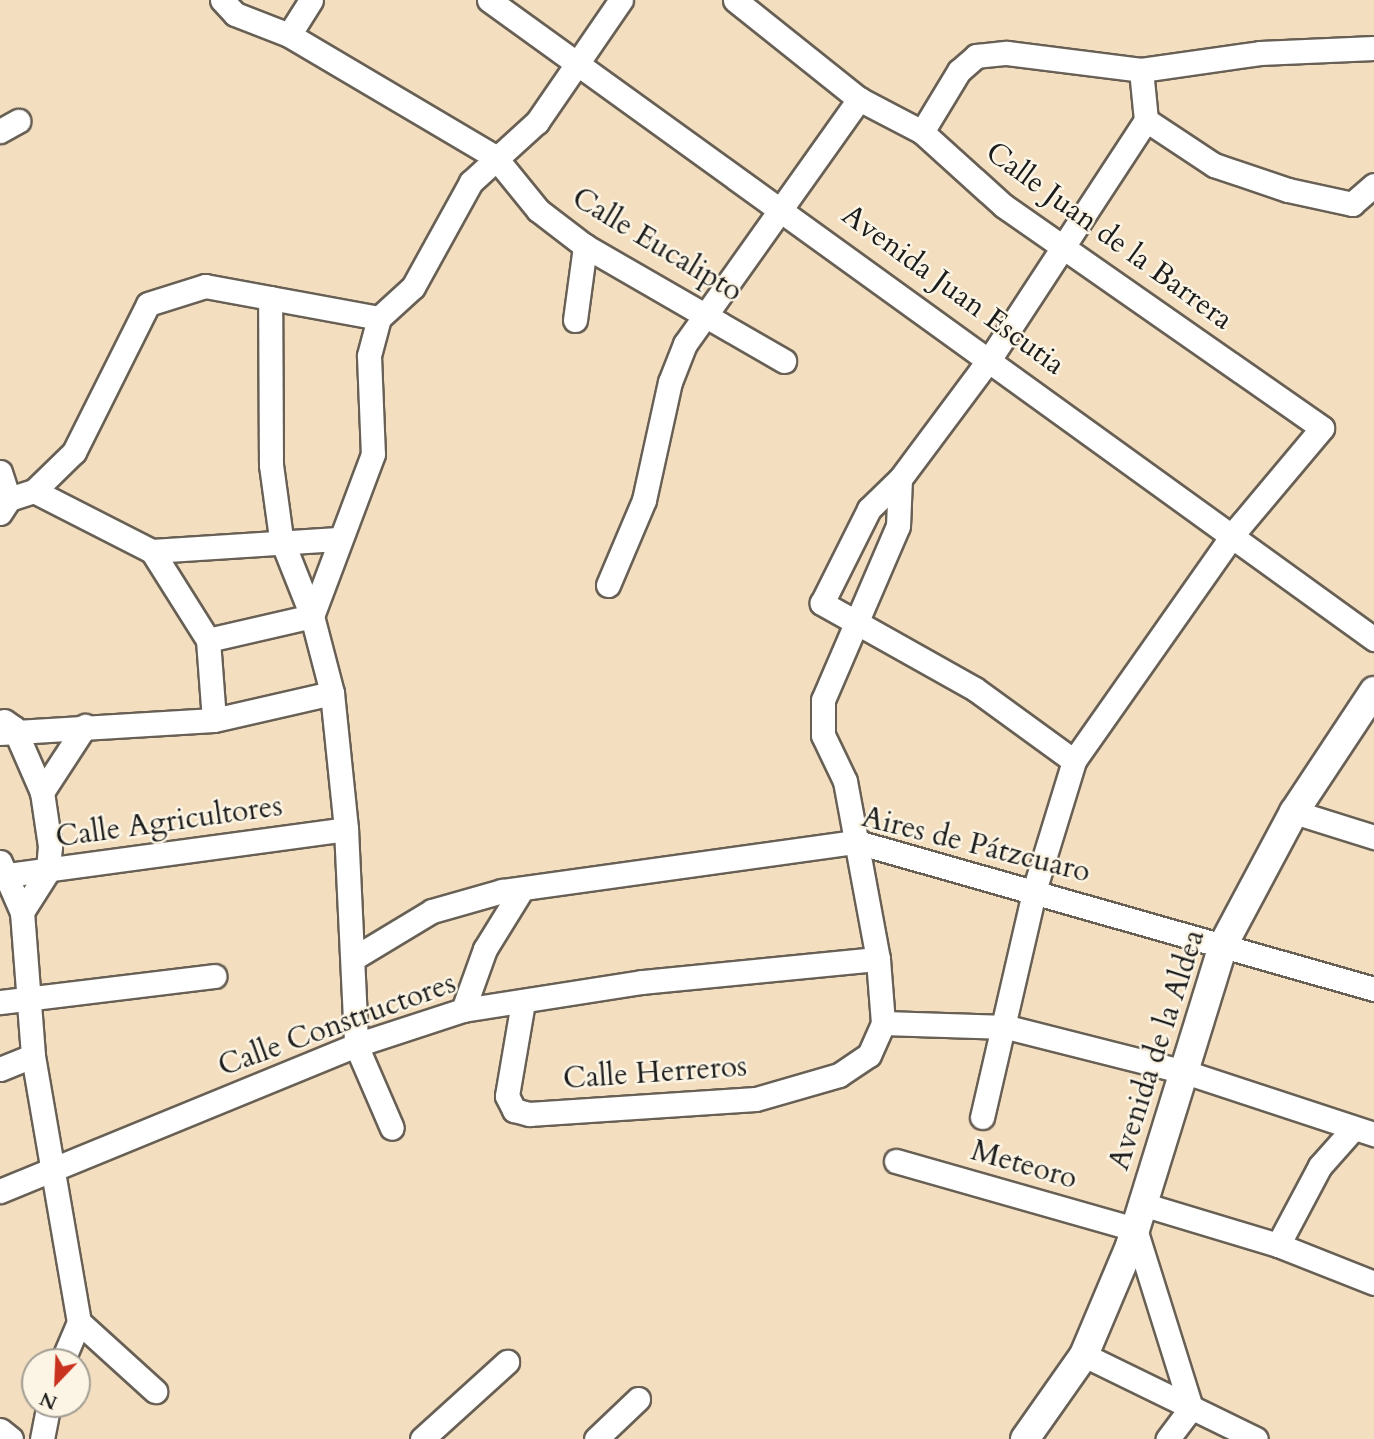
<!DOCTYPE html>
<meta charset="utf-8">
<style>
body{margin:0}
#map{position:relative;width:1374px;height:1439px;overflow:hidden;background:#f4dec0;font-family:Cardo,serif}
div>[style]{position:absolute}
.roads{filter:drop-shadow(2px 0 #686055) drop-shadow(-2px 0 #686055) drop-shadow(0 2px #686055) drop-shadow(0 -2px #686055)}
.minor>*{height:23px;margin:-11.5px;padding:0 11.5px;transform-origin:11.5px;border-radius:11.5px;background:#fff}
.major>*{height:28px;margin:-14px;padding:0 14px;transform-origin:14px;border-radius:14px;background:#fff}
span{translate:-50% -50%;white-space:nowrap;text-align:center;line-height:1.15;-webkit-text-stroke:5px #fcf5e5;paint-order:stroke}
.street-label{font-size:30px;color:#1c1c1c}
.north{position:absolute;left:21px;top:1348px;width:70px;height:70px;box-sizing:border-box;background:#fcf5e5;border:2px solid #a29e95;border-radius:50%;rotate:203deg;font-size:19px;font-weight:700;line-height:28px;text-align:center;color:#1c1c1c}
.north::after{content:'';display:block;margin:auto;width:24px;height:32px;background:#c8321e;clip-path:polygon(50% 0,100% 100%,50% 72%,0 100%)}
</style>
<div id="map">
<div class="roads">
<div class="minor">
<div style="left:222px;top:0;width:19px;rotate:47deg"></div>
<div style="left:235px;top:14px;width:58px;rotate:21.3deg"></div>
<div style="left:289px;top:35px;width:239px;rotate:30.6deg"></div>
<div style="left:495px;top:157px;width:68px;rotate:50.9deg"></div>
<div style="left:538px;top:210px;width:59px;rotate:37.5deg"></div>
<div style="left:585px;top:246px;width:230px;rotate:30deg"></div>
<div style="left:489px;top:0;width:1092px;rotate:35.83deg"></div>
<div style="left:735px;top:0;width:159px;rotate:38.6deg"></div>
<div style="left:859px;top:99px;width:71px;rotate:27.6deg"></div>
<div style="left:922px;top:132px;width:110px;rotate:42.1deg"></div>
<div style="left:1004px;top:206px;width:388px;rotate:34.9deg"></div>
<div style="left:1322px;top:428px;width:137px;rotate:130deg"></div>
<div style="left:1234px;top:533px;width:279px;rotate:125.1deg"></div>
<div style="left:1074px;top:761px;width:133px;rotate:107.1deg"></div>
<div style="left:1035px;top:888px;width:235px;rotate:103deg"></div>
<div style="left:289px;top:35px;width:41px;rotate:-57.8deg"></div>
<div style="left:1146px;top:120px;width:82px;rotate:33.5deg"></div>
<div style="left:1214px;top:165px;width:78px;rotate:18.7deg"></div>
<div style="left:1288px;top:190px;width:66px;rotate:12.3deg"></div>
<div style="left:1352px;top:204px;width:29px;rotate:-41deg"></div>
<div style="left:0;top:131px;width:21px;rotate:-29deg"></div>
<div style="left:922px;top:132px;width:71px;rotate:-58.8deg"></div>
<div style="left:959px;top:71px;width:23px;rotate:-41deg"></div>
<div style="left:976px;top:56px;width:31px;rotate:-6deg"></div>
<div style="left:1007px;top:53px;width:135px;rotate:7.2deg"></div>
<div style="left:1141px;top:70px;width:120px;rotate:-8.1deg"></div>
<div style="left:1260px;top:53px;width:114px;rotate:-2.5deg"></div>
<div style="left:379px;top:318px;width:39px;rotate:105deg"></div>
<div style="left:369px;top:356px;width:98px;rotate:87.7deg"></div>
<div style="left:373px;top:454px;width:173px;rotate:110.6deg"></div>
<div style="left:312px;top:616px;width:80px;rotate:75.4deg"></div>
<div style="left:332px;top:693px;width:137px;rotate:84.1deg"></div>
<div style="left:346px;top:829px;width:216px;rotate:87.3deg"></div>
<div style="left:356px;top:1045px;width:90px;rotate:66.6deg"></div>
<div style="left:379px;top:318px;width:46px;rotate:-42.4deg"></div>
<div style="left:413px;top:287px;width:120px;rotate:-61.1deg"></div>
<div style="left:471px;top:182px;width:89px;rotate:-42.3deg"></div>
<div style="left:537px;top:122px;width:148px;rotate:-55.5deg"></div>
<div style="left:575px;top:320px;width:75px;rotate:-82.3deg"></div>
<div style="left:0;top:472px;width:28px;rotate:72deg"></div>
<div style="left:34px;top:491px;width:132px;rotate:27deg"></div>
<div style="left:152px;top:551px;width:186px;rotate:-3.7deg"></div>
<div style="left:0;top:513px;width:17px;rotate:-57deg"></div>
<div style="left:9px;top:499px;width:26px;rotate:-18deg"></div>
<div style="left:34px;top:491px;width:56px;rotate:-44.3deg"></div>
<div style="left:74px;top:452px;width:165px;rotate:-63.4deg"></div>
<div style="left:148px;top:304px;width:60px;rotate:-17.5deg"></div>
<div style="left:205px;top:286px;width:177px;rotate:10.4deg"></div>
<div style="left:152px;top:551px;width:105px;rotate:57.8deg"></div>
<div style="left:208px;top:640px;width:80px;rotate:85.7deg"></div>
<div style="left:608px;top:585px;width:92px;rotate:-67deg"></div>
<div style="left:644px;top:500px;width:121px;rotate:-77.6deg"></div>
<div style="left:670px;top:382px;width:41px;rotate:-68.5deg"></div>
<div style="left:685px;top:344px;width:301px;rotate:-54.6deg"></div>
<div style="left:208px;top:640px;width:107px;rotate:-13deg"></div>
<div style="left:312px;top:616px;width:84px;rotate:-111.7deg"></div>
<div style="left:281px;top:538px;width:74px;rotate:-97.8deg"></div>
<div style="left:271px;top:465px;width:167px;rotate:-90.3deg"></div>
<div style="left:4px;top:721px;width:12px;rotate:35deg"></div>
<div style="left:14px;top:728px;width:70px;rotate:66.4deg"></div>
<div style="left:42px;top:792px;width:55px;rotate:81.6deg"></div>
<div style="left:50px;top:846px;width:25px;rotate:95deg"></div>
<div style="left:48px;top:871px;width:49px;rotate:122.4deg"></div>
<div style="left:0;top:733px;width:214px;rotate:-3.5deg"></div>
<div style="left:214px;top:720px;width:121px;rotate:-12.9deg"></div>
<div style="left:1074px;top:761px;width:122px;rotate:-144deg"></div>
<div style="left:975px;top:689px;width:176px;rotate:-150.7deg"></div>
<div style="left:822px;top:603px;width:105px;rotate:-63.4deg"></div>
<div style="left:869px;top:509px;width:43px;rotate:-44.1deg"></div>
<div style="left:900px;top:479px;width:152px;rotate:-53.3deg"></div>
<div style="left:991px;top:357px;width:283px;rotate:-56.8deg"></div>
<div style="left:1146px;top:120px;width:50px;rotate:-95.7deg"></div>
<div style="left:42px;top:792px;width:79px;rotate:-56.9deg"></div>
<div style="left:1294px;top:812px;width:84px;rotate:17.4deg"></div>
<div style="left:0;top:862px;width:55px;rotate:66.3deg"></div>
<div style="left:22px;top:912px;width:144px;rotate:85.6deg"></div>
<div style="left:33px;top:1056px;width:270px;rotate:80.2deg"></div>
<div style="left:79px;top:1322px;width:43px;rotate:113deg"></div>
<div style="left:0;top:876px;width:349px;rotate:-7.7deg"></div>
<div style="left:354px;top:958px;width:91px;rotate:-31.1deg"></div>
<div style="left:432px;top:911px;width:73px;rotate:-15.9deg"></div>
<div style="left:502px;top:891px;width:358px;rotate:-7.9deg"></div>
<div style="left:857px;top:842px;width:537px;rotate:15.87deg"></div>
<div style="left:0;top:1002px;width:216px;rotate:-6.9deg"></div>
<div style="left:523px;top:1002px;width:95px;rotate:99.7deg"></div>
<div style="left:507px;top:1096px;width:16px;rotate:63deg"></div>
<div style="left:514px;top:1110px;width:16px;rotate:15deg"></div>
<div style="left:529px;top:1114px;width:227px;rotate:-3.8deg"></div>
<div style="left:756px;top:1099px;width:86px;rotate:-16.1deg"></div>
<div style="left:839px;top:1075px;width:36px;rotate:-34deg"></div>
<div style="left:869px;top:1055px;width:35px;rotate:-66deg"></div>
<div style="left:883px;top:1023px;width:64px;rotate:-94.5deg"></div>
<div style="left:878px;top:959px;width:181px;rotate:-100.5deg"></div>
<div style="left:845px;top:781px;width:51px;rotate:-115.6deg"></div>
<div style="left:823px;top:735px;width:35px;rotate:-90deg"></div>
<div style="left:823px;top:700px;width:189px;rotate:-66.7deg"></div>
<div style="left:898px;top:526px;width:47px;rotate:-87.6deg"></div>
<div style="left:463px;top:1010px;width:65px;rotate:-70.2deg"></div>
<div style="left:485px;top:949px;width:70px;rotate:-58.3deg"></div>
<div style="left:883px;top:1023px;width:124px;rotate:1.8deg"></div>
<div style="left:1007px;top:1027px;width:184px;rotate:14.2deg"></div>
<div style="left:1185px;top:1072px;width:199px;rotate:18.2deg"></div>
<div style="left:0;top:1069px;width:35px;rotate:-22deg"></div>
<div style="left:896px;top:1161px;width:248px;rotate:15.9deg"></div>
<div style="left:1135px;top:1229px;width:188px;rotate:72.6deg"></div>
<div style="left:1191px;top:1408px;width:39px;rotate:127deg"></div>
<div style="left:0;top:1191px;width:385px;rotate:-22.3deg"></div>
<div style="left:356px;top:1045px;width:113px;rotate:-18.1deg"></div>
<div style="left:463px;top:1010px;width:181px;rotate:-8.9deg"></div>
<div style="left:642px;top:982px;width:237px;rotate:-5.6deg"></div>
<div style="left:1142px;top:1204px;width:142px;rotate:16.8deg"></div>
<div style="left:1278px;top:1245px;width:103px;rotate:21.6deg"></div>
<div style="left:1278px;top:1245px;width:89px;rotate:-62deg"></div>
<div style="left:1320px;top:1166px;width:50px;rotate:-48.3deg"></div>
<div style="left:79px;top:1322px;width:103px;rotate:42.2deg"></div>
<div style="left:1084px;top:1355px;width:191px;rotate:26deg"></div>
<div style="left:0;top:1430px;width:14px;rotate:39deg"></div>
<div style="left:42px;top:1439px;width:36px;rotate:-79deg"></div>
<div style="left:422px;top:1439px;width:115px;rotate:-42.2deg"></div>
<div style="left:596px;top:1439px;width:58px;rotate:-43.6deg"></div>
</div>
<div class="major">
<div style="left:1025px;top:1439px;width:103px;rotate:-54.9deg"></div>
<div style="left:1084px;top:1355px;width:118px;rotate:-67.1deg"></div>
<div style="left:1130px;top:1246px;width:315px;rotate:-72.8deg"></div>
<div style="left:1223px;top:945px;width:151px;rotate:-61.9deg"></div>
<div style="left:1294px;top:812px;width:145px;rotate:-56.5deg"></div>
</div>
</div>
<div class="street-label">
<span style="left:1109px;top:236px;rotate:36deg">Calle Juan de la Barrera</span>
<span style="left:657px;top:245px;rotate:31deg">Calle Eucalipto</span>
<span style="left:953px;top:290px;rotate:36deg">Avenida Juan Escutia</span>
<span style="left:169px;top:822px;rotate:-8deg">Calle Agricultores</span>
<span style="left:976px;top:845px;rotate:14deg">Aires de Pátzcuaro</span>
<span style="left:337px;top:1025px;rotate:-20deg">Calle Constructores</span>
<span style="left:1157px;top:1050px;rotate:-72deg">Avenida de la Aldea</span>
<span style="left:655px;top:1073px;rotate:-4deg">Calle Herreros</span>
<span style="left:1024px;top:1165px;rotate:16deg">Meteoro</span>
</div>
<div class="north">N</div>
</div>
